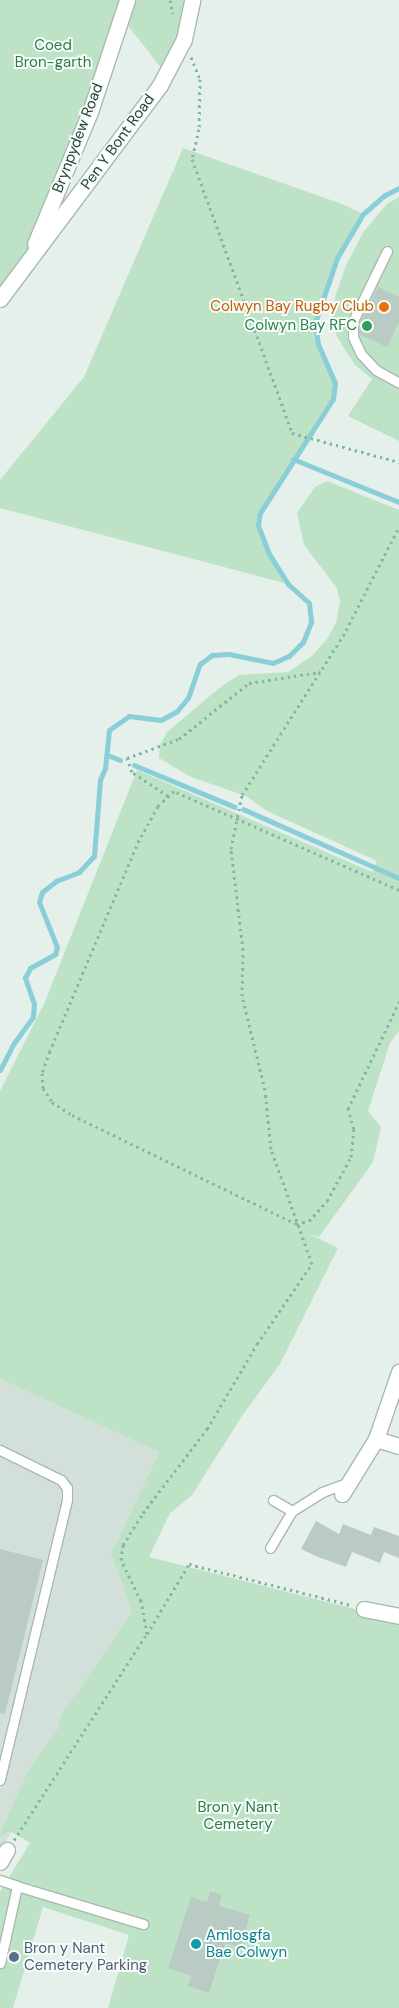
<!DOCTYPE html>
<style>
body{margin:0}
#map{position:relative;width:399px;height:2008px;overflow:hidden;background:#e5f0eb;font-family:"DM Sans",sans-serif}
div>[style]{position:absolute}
.built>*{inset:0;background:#d3e0da}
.green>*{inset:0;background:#bde2c6}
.stream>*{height:5px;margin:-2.5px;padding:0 2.5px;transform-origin:2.5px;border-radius:2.5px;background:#8aced8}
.building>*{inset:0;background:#bacbc4}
.path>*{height:3px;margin-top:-1.5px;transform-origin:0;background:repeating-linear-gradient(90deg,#83b6a5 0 2.5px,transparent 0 6.5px)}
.roads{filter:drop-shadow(1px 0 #a7b9b2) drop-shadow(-1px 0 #a7b9b2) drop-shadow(0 1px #a7b9b2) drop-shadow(0 -1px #a7b9b2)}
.service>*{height:9px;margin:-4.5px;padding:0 4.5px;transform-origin:4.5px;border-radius:4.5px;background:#fff}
.minor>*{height:15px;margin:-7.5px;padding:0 7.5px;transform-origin:7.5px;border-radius:7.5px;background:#fff}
.dots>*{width:14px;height:14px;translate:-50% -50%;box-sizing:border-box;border:2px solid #f7fbf9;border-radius:50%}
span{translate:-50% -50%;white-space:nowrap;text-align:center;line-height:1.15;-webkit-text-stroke:4px #f7fbf9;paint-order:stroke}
.park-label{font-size:15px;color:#287f48}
.street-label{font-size:15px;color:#22443a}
.food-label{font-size:15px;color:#c56008}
.right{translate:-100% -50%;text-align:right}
.leisure-label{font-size:15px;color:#27864d}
.culture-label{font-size:15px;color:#0d838f}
.left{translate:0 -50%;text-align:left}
.service-label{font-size:15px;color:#4e5e75}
</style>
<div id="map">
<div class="built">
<div style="clip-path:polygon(0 1379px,159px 1452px,111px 1554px,136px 1623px,0 1851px)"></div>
</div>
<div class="green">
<div style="clip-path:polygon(0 0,192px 0,166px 74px,122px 18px,22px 272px,0 299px)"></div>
<div style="clip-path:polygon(183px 148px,342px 204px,363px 214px,337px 258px,315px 323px,318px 344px,335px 383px,333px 399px,260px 513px,258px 525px,269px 554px,288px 584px,0 508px,0 480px,84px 377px)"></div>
<div style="clip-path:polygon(399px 197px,399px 441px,348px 416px,372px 379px,355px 365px,344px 348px,336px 335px,333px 318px,335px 297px,346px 265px,364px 231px,387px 204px)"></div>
<div style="clip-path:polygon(327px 481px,399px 510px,399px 1031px,390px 1043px,368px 1111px,381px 1127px,373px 1162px,319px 1237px,309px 1234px,338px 1248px,280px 1364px,242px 1416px,192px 1495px,170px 1513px,149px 1557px,399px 1620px,399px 2008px,108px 2008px,129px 1935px,43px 1907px,13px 2008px,0 2008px,0 1892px,30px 1843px,10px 1831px,0 1838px,0 1834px,28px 1771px,58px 1729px,61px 1716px,132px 1612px,111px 1554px,159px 1452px,0 1379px,0 1091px,44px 1004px,137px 770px,372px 872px,377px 861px,267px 811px,246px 796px,191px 777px,159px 758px,160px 745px,167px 732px,223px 685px,239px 675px,288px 672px,312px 656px,327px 639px,336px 623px,340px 602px,337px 588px,304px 545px,297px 513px,315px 487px)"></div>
</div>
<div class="stream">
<div style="left:293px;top:459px;width:114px;rotate:22.1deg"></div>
<div style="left:107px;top:755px;width:14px;rotate:21deg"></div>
<div style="left:134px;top:765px;width:109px;rotate:22.6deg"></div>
<div style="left:243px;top:809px;width:171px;rotate:23.9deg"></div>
<div style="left:0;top:1070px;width:30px;rotate:-63deg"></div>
<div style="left:14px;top:1043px;width:32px;rotate:-54deg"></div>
<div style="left:33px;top:1017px;width:13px;rotate:-86deg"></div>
<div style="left:34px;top:1004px;width:28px;rotate:-109deg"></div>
<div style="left:25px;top:978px;width:11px;rotate:-63deg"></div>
<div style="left:30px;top:968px;width:29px;rotate:-29deg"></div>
<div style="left:55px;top:954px;width:7px;rotate:-74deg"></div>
<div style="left:57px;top:947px;width:48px;rotate:-111.8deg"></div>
<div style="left:39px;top:902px;width:10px;rotate:-73deg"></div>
<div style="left:42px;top:892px;width:18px;rotate:-38deg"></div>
<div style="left:56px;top:881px;width:25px;rotate:-21deg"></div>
<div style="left:79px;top:872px;width:22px;rotate:-47deg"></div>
<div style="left:94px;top:856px;width:76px;rotate:-85.5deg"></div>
<div style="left:100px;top:780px;width:13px;rotate:-67deg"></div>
<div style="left:105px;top:768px;width:38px;rotate:-84deg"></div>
<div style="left:109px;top:730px;width:24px;rotate:-35deg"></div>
<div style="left:129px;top:716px;width:32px;rotate:7deg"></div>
<div style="left:161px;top:720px;width:18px;rotate:-29deg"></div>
<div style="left:177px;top:711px;width:17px;rotate:-50deg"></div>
<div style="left:188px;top:698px;width:36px;rotate:-71deg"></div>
<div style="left:200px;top:664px;width:15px;rotate:-37deg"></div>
<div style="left:212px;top:655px;width:17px;rotate:-3deg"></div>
<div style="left:229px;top:654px;width:45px;rotate:11.6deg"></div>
<div style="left:273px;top:663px;width:17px;rotate:-24deg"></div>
<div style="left:289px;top:656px;width:20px;rotate:-45deg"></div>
<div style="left:303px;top:642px;width:22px;rotate:-68deg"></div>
<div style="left:311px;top:622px;width:19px;rotate:-96deg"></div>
<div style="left:309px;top:603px;width:28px;rotate:-138deg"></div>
<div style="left:288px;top:584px;width:36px;rotate:-122deg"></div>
<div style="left:269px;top:554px;width:31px;rotate:-111deg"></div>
<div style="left:258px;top:525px;width:12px;rotate:-81deg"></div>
<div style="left:260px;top:513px;width:135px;rotate:-57.4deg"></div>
<div style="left:333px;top:399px;width:16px;rotate:-83deg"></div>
<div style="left:335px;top:383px;width:43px;rotate:-113.6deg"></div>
<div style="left:318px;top:344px;width:21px;rotate:-98deg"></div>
<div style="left:315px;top:323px;width:69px;rotate:-71.3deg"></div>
<div style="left:337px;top:258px;width:51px;rotate:-59.4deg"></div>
<div style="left:363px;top:214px;width:29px;rotate:-41deg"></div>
<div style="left:385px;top:195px;width:16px;rotate:-27deg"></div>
</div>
<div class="building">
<div style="clip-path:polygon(378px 287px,399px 297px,399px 322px,387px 347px,359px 334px,359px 326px)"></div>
<div style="clip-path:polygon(316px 1521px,339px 1534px,343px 1524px,371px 1535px,374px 1527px,399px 1536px,399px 1558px,384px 1552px,380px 1563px,352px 1552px,346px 1567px,318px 1557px,301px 1549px)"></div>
<div style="clip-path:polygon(0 1549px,43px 1560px,5px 1714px,0 1713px)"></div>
<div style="clip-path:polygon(210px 1891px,222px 1895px,219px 1906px,250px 1915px,240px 1947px,225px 1943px,209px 1993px,188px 1986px,191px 1976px,168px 1968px,191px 1897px,207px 1902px)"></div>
</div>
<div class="path">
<div style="left:170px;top:0;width:14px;rotate:78deg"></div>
<div style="left:191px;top:57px;width:24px;rotate:68deg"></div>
<div style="left:200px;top:79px;width:50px;rotate:91.1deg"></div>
<div style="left:199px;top:129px;width:31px;rotate:103deg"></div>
<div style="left:192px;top:159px;width:292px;rotate:69.9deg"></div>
<div style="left:292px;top:433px;width:111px;rotate:15.2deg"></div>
<div style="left:168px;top:796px;width:43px;rotate:-146.3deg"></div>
<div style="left:132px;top:772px;width:15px;rotate:-110deg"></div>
<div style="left:127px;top:758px;width:55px;rotate:-20.1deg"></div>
<div style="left:179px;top:739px;width:90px;rotate:-38.7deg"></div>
<div style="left:249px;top:683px;width:72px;rotate:-8.8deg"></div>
<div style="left:399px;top:890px;width:246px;rotate:-156.3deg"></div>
<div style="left:174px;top:791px;width:22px;rotate:137deg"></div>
<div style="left:158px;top:806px;width:39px;rotate:119deg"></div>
<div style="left:139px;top:840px;width:229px;rotate:112.9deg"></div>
<div style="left:50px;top:1051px;width:23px;rotate:110deg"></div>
<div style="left:42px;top:1073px;width:15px;rotate:86deg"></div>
<div style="left:43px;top:1088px;width:17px;rotate:57deg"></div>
<div style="left:52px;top:1102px;width:24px;rotate:33deg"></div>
<div style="left:72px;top:1115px;width:249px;rotate:25.9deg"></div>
<div style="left:296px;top:1224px;width:13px;rotate:-13deg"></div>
<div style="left:309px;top:1221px;width:27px;rotate:-48deg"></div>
<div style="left:327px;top:1201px;width:50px;rotate:-61.4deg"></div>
<div style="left:351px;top:1157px;width:28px;rotate:-84deg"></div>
<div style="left:354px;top:1129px;width:21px;rotate:-107deg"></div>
<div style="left:348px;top:1109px;width:119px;rotate:-64.5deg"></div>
<div style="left:147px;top:1634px;width:82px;rotate:-59deg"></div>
<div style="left:189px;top:1564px;width:167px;rotate:14.2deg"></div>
<div style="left:14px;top:1840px;width:245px;rotate:-57.2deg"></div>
<div style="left:147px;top:1634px;width:34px;rotate:-100deg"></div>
<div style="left:141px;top:1601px;width:46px;rotate:-116deg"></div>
<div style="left:121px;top:1560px;width:15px;rotate:-82deg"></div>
<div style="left:123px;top:1545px;width:38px;rotate:-58deg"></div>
<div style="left:143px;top:1513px;width:106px;rotate:-52.7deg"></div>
<div style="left:207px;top:1429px;width:99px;rotate:-59.5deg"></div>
<div style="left:257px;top:1344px;width:97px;rotate:-55.5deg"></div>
<div style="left:312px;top:1264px;width:122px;rotate:-109.6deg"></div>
<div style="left:271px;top:1149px;width:59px;rotate:-95.8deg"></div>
<div style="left:265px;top:1090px;width:97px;rotate:-103.7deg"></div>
<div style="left:242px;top:996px;width:46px;rotate:-88.8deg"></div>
<div style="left:243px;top:950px;width:102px;rotate:-96.8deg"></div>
<div style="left:231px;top:849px;width:55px;rotate:-78.5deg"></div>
<div style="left:242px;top:795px;width:188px;rotate:-57.6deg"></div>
<div style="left:343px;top:636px;width:123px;rotate:-62.8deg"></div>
</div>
<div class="roads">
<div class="service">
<div style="left:387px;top:251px;width:78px;rotate:115.9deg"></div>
<div style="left:353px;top:321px;width:16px;rotate:90deg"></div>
<div style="left:353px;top:337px;width:19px;rotate:65deg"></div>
<div style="left:361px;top:354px;width:22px;rotate:47deg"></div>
<div style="left:376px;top:370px;width:26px;rotate:29deg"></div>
<div style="left:0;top:1450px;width:68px;rotate:26.2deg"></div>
<div style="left:61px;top:1480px;width:10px;rotate:53deg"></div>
<div style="left:67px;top:1488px;width:12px;rotate:90deg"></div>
<div style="left:67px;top:1500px;width:288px;rotate:103.5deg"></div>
<div style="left:273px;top:1500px;width:22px;rotate:30deg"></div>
<div style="left:292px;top:1511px;width:36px;rotate:-32deg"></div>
<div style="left:322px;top:1492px;width:27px;rotate:-20deg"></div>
<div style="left:270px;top:1548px;width:43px;rotate:-59.3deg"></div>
<div style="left:0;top:1880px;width:18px;rotate:19deg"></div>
<div style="left:17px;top:1886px;width:79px;rotate:102.4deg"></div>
<div style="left:17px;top:1886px;width:132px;rotate:16.8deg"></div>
</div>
<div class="minor">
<div style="left:35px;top:244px;width:143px;rotate:-67.4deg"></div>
<div style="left:90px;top:112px;width:118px;rotate:-71.7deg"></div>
<div style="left:0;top:299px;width:267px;rotate:-53.2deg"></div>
<div style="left:160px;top:85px;width:52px;rotate:-62.4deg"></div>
<div style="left:184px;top:39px;width:40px;rotate:-78deg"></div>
<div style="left:376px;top:1439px;width:24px;rotate:17deg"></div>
<div style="left:342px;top:1494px;width:65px;rotate:-58.3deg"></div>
<div style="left:376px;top:1439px;width:71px;rotate:-71.1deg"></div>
<div style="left:364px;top:1609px;width:36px;rotate:11deg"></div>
<div style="left:0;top:1862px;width:14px;rotate:-60deg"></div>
</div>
</div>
<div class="dots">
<div style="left:384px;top:307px;background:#e8710a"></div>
<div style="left:367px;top:326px;background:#2e9e5b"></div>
<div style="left:196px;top:1944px;background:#0f9aa8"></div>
<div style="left:14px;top:1957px;background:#5c6f8a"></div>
</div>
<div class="park-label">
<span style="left:53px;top:54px">Coed<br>Bron-garth</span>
<span style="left:238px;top:1816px">Bron y Nant<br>Cemetery</span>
</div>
<div class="street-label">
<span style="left:78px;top:138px;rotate:-69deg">Brynpydew Road</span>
<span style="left:118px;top:142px;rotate:-54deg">Pen Y Bont Road</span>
</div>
<div class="food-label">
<span class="right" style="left:374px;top:307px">Colwyn Bay Rugby Club</span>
</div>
<div class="leisure-label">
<span class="right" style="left:357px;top:326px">Colwyn Bay RFC</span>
</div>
<div class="culture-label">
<span class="left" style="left:206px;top:1944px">Amlosgfa<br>Bae Colwyn</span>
</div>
<div class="service-label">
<span class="left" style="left:24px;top:1957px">Bron y Nant<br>Cemetery Parking</span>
</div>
</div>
